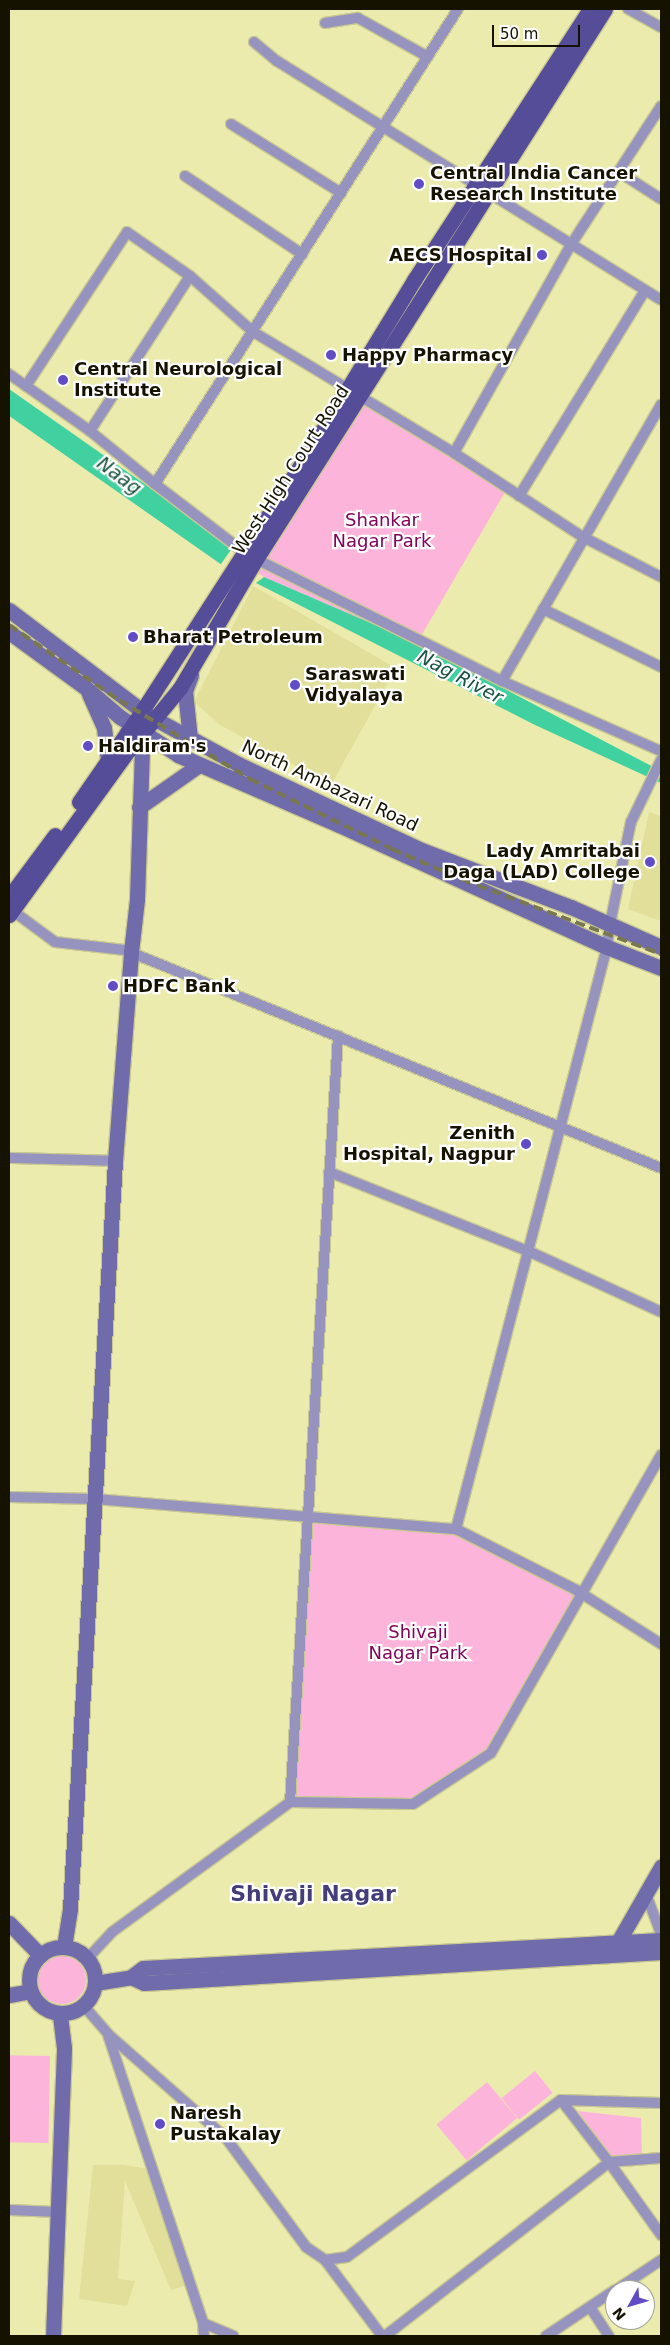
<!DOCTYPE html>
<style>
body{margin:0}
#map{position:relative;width:670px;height:2345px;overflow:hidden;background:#ecebae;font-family:"DejaVu Sans",sans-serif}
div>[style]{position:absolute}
.built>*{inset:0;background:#e1df9a}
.green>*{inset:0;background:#fdb4db;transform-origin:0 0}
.round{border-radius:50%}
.water>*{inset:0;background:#41d1a1;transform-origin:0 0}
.roads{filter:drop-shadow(1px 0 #cac892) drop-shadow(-1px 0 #cac892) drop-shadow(0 1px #cac892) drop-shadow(0 -1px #cac892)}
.street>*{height:10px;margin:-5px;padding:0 5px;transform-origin:5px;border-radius:5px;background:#9694bf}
.secondary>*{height:15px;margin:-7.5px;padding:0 7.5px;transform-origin:7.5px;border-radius:7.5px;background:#706baa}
.secondary>.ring{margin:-7.5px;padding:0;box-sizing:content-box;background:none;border:15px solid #706baa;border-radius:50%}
.primary>*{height:15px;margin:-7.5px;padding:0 7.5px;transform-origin:7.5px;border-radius:7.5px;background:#564d99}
.rail>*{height:4px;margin-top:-2px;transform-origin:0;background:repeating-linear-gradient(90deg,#797751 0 10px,transparent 0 15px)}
.dots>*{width:14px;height:14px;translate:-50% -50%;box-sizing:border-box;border:2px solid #fff;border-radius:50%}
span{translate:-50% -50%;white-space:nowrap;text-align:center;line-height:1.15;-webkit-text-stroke:4.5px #fff;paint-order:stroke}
.poi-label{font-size:18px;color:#151300;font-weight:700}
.left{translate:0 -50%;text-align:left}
.right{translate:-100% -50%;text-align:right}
.street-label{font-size:18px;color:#151300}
.park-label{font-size:18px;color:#83035c}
.water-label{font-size:19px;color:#19523e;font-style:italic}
.district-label{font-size:22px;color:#443d7a;font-weight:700}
.frame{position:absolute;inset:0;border:10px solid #151300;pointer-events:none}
.north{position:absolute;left:605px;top:2280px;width:50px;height:50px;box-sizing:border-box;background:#fff;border:1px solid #a1a199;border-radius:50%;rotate:231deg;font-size:14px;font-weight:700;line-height:20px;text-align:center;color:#151300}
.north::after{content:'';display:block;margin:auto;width:18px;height:22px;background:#624cc5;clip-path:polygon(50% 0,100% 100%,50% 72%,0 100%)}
.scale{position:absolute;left:492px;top:25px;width:88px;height:22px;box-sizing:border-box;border:2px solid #151300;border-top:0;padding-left:6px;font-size:15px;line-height:18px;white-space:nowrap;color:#151300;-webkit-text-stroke:4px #fff;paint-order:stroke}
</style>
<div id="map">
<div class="built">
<div style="clip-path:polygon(253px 586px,396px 668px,331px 785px,220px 725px,194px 702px)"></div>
<div style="clip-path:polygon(649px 812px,661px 816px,661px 921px,628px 909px)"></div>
<div style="clip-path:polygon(93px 2165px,124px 2165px,149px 2169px,194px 2283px,171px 2290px,125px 2181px,118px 2279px,135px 2281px,127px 2306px,79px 2299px)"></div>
</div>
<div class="green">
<div style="clip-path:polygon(362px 400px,455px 457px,505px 492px,417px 643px,264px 577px,254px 570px)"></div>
<div style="clip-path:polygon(308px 1517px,456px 1529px,582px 1594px,491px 1753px,413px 1804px,290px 1802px)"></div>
<div class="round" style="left:38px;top:1956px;width:48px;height:48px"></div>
<div style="left:50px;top:2056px;width:87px;height:41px;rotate:91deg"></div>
<div style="left:535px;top:2071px;width:28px;height:43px;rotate:51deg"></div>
<div style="left:487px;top:2082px;width:47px;height:66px;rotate:50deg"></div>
<div style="clip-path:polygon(578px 2111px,641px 2118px,642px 2157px,611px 2158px)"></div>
</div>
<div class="water">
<div style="left:9px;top:389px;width:274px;height:22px;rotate:35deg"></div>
<div style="clip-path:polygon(264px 577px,417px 643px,661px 771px,661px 783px,535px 725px,256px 583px)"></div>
</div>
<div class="roads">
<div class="street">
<div style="left:628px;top:9px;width:38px;rotate:29deg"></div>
<div style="left:325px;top:23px;width:33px;rotate:-9deg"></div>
<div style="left:358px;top:18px;width:80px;rotate:29.1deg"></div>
<div style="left:254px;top:42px;width:30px;rotate:40deg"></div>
<div style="left:277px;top:61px;width:452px;rotate:31.9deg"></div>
<div style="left:231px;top:124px;width:130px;rotate:32.1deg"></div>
<div style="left:619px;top:172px;width:50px;rotate:32.7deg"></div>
<div style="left:185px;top:176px;width:141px;rotate:33.7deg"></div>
<div style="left:9px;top:374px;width:99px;rotate:35.1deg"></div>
<div style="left:90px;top:431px;width:84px;rotate:39.2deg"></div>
<div style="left:155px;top:484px;width:112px;rotate:37.4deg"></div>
<div style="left:26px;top:386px;width:184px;rotate:-56.7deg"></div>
<div style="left:127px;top:232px;width:77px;rotate:34.9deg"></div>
<div style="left:190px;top:276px;width:83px;rotate:41.6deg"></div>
<div style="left:252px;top:331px;width:236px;rotate:31.1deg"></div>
<div style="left:454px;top:453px;width:154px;rotate:33.1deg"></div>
<div style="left:583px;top:537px;width:88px;rotate:27.1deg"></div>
<div style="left:90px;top:431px;width:184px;rotate:-57.2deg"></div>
<div style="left:454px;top:453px;width:241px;rotate:-60.7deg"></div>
<div style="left:572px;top:243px;width:163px;rotate:-57deg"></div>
<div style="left:155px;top:484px;width:563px;rotate:-57.47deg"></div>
<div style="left:519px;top:496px;width:241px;rotate:-58.5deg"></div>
<div style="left:256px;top:559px;width:275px;rotate:26.4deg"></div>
<div style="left:502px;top:681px;width:174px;rotate:23.8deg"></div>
<div style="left:543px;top:609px;width:131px;rotate:26.2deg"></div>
<div style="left:502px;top:681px;width:319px;rotate:-60.1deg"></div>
<div style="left:13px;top:911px;width:52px;rotate:36.4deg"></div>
<div style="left:55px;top:942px;width:70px;rotate:6.5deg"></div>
<div style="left:125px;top:950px;width:579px;rotate:22.13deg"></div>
<div style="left:9px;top:1158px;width:106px;rotate:1.6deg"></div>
<div style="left:329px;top:1172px;width:214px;rotate:21.7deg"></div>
<div style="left:528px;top:1251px;width:146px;rotate:24.6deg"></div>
<div style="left:9px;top:1497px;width:86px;rotate:1.3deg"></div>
<div style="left:95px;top:1499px;width:362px;rotate:4.8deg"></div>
<div style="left:456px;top:1529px;width:135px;rotate:26.9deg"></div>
<div style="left:576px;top:1590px;width:101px;rotate:32.4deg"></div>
<div style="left:456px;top:1529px;width:601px;rotate:-75.46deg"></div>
<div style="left:607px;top:947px;width:23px;rotate:-83deg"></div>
<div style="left:610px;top:924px;width:104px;rotate:-78.4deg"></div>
<div style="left:631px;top:822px;width:69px;rotate:-64.2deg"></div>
<div style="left:290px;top:1802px;width:768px;rotate:-86.41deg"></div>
<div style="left:646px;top:1894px;width:43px;rotate:69.4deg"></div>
<div style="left:87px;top:1959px;width:37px;rotate:-47deg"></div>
<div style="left:112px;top:1932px;width:220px;rotate:-36.1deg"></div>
<div style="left:290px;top:1802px;width:123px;rotate:0.9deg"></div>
<div style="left:413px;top:1804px;width:93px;rotate:-33.2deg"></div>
<div style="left:491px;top:1753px;width:343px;rotate:-60.3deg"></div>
<div style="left:84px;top:2006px;width:37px;rotate:49deg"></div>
<div style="left:108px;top:2034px;width:157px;rotate:41.4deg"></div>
<div style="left:226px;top:2138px;width:135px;rotate:53.7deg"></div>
<div style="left:306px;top:2247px;width:23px;rotate:34deg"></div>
<div style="left:325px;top:2260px;width:22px;rotate:-8deg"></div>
<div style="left:347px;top:2257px;width:265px;rotate:-36.3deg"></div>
<div style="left:561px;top:2100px;width:100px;rotate:1.7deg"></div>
<div style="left:108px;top:2035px;width:303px;rotate:71.7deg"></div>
<div style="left:203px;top:2323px;width:33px;rotate:23deg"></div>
<div style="left:561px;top:2100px;width:78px;rotate:52.3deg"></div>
<div style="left:609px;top:2162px;width:52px;rotate:-4.4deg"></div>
<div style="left:9px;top:2210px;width:49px;rotate:2.3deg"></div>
<div style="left:325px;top:2260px;width:95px;rotate:53.1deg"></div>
<div style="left:616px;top:2290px;width:54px;rotate:-33.7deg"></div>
<div style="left:590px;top:2307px;width:35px;rotate:57deg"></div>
<div style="left:203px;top:2323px;width:13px;rotate:86deg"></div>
<div style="left:385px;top:2336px;width:284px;rotate:-37.8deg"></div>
<div style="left:609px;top:2162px;width:90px;rotate:54.5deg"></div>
<div style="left:546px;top:2336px;width:83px;rotate:-33.7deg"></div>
</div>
<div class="secondary">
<div style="left:9px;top:610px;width:172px;rotate:37.2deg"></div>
<div style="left:146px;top:714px;width:105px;rotate:28.5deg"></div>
<div style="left:238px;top:764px;width:205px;rotate:25.1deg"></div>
<div style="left:424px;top:851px;width:157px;rotate:20.9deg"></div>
<div style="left:571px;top:907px;width:98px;rotate:24deg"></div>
<div style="left:9px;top:632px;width:95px;rotate:36deg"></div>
<div style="left:86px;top:688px;width:45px;rotate:40.5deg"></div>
<div style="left:120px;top:717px;width:69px;rotate:33.2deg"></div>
<div style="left:178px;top:755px;width:176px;rotate:23.5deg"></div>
<div style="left:339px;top:825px;width:294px;rotate:24.5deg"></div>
<div style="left:607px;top:947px;width:58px;rotate:21.3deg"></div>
<div style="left:89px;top:694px;width:37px;rotate:66deg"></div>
<div style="left:104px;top:728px;width:31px;rotate:83deg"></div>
<div style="left:190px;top:739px;width:48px;rotate:-95.9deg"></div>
<div style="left:185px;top:691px;width:17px;rotate:-69deg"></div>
<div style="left:139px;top:807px;width:73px;rotate:-35deg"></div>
<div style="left:9px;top:1923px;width:45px;rotate:45.9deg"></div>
<div class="ring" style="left:29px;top:1947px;width:51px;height:51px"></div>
<div style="left:64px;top:1947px;width:39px;rotate:-81deg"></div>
<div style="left:70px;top:1908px;width:748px;rotate:-86.55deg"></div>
<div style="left:115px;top:1161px;width:210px;rotate:-85.6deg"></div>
<div style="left:131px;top:952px;width:53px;rotate:-83.5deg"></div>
<div style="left:137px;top:899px;width:152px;rotate:-88.1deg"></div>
<div style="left:142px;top:747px;width:21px;rotate:-137deg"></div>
<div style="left:614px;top:1949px;width:95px;rotate:-60.2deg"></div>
<div style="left:131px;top:1977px;width:14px;rotate:25deg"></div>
<div style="left:144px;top:1983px;width:518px;rotate:-3.43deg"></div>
<div style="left:95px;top:1983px;width:36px;rotate:-9deg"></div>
<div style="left:131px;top:1977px;width:15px;rotate:-37deg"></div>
<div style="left:143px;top:1968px;width:519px;rotate:-3.09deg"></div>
<div style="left:9px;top:1995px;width:22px;rotate:-10deg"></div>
<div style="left:53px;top:2336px;width:288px;rotate:-87.8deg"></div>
<div style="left:64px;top:2048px;width:34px;rotate:-97deg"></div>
</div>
<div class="primary">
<div style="left:79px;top:802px;width:111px;rotate:-55.3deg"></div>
<div style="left:142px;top:711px;width:323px;rotate:-57.2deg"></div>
<div style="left:317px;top:439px;width:186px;rotate:-58.6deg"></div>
<div style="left:414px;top:280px;width:323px;rotate:-57deg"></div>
<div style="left:9px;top:897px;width:77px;rotate:-53.4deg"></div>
<div style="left:9px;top:915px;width:196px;rotate:-54.1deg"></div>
<div style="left:124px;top:756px;width:88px;rotate:-50.5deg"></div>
<div style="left:180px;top:688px;width:144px;rotate:-59.5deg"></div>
<div style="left:253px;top:564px;width:657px;rotate:-57.62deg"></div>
</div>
</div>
<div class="rail">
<div style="left:9px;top:625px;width:133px;rotate:34.3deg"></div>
<div style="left:119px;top:700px;width:153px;rotate:31.1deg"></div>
<div style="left:250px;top:779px;width:158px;rotate:26.2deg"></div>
<div style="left:392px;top:849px;width:77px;rotate:23.6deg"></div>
<div style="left:463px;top:880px;width:211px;rotate:20.5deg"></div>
</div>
<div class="dots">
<div style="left:419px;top:184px;background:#624cc5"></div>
<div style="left:542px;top:255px;background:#624cc5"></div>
<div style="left:331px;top:355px;background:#624cc5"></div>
<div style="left:63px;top:380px;background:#624cc5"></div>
<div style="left:133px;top:637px;background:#624cc5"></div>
<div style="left:295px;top:685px;background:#624cc5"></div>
<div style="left:88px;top:746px;background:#624cc5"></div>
<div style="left:650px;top:862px;background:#624cc5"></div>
<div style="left:113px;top:986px;background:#624cc5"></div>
<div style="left:526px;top:1144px;background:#624cc5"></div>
<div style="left:160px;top:2124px;background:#624cc5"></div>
</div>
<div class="poi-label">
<span class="left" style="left:430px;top:184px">Central India Cancer<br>Research Institute</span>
<span class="right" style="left:532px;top:255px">AECS Hospital</span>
<span class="left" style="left:342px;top:355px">Happy Pharmacy</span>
<span class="left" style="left:74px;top:380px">Central Neurological<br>Institute</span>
<span class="left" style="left:143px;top:637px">Bharat Petroleum</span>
<span class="left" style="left:305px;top:685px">Saraswati<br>Vidyalaya</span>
<span class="left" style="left:98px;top:746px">Haldiram's</span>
<span class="right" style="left:640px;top:862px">Lady Amritabai<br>Daga (LAD) College</span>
<span class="left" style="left:123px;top:986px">HDFC Bank</span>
<span class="right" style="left:515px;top:1144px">Zenith<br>Hospital, Nagpur</span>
<span class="left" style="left:170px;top:2124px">Naresh<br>Pustakalay</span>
</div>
<div class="street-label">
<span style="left:291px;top:470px;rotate:-57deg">West High Court Road</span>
<span style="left:330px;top:786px;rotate:25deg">North Ambazari Road</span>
</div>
<div class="park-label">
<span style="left:382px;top:531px">Shankar<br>Nagar Park</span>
<span style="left:418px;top:1643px">Shivaji<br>Nagar Park</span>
</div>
<div class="water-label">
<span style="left:119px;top:476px;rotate:37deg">Naag</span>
<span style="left:460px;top:677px;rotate:28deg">Nag River</span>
</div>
<div class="district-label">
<span style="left:313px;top:1894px">Shivaji Nagar</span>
</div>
<div class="frame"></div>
<div class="north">N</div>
<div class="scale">50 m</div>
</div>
